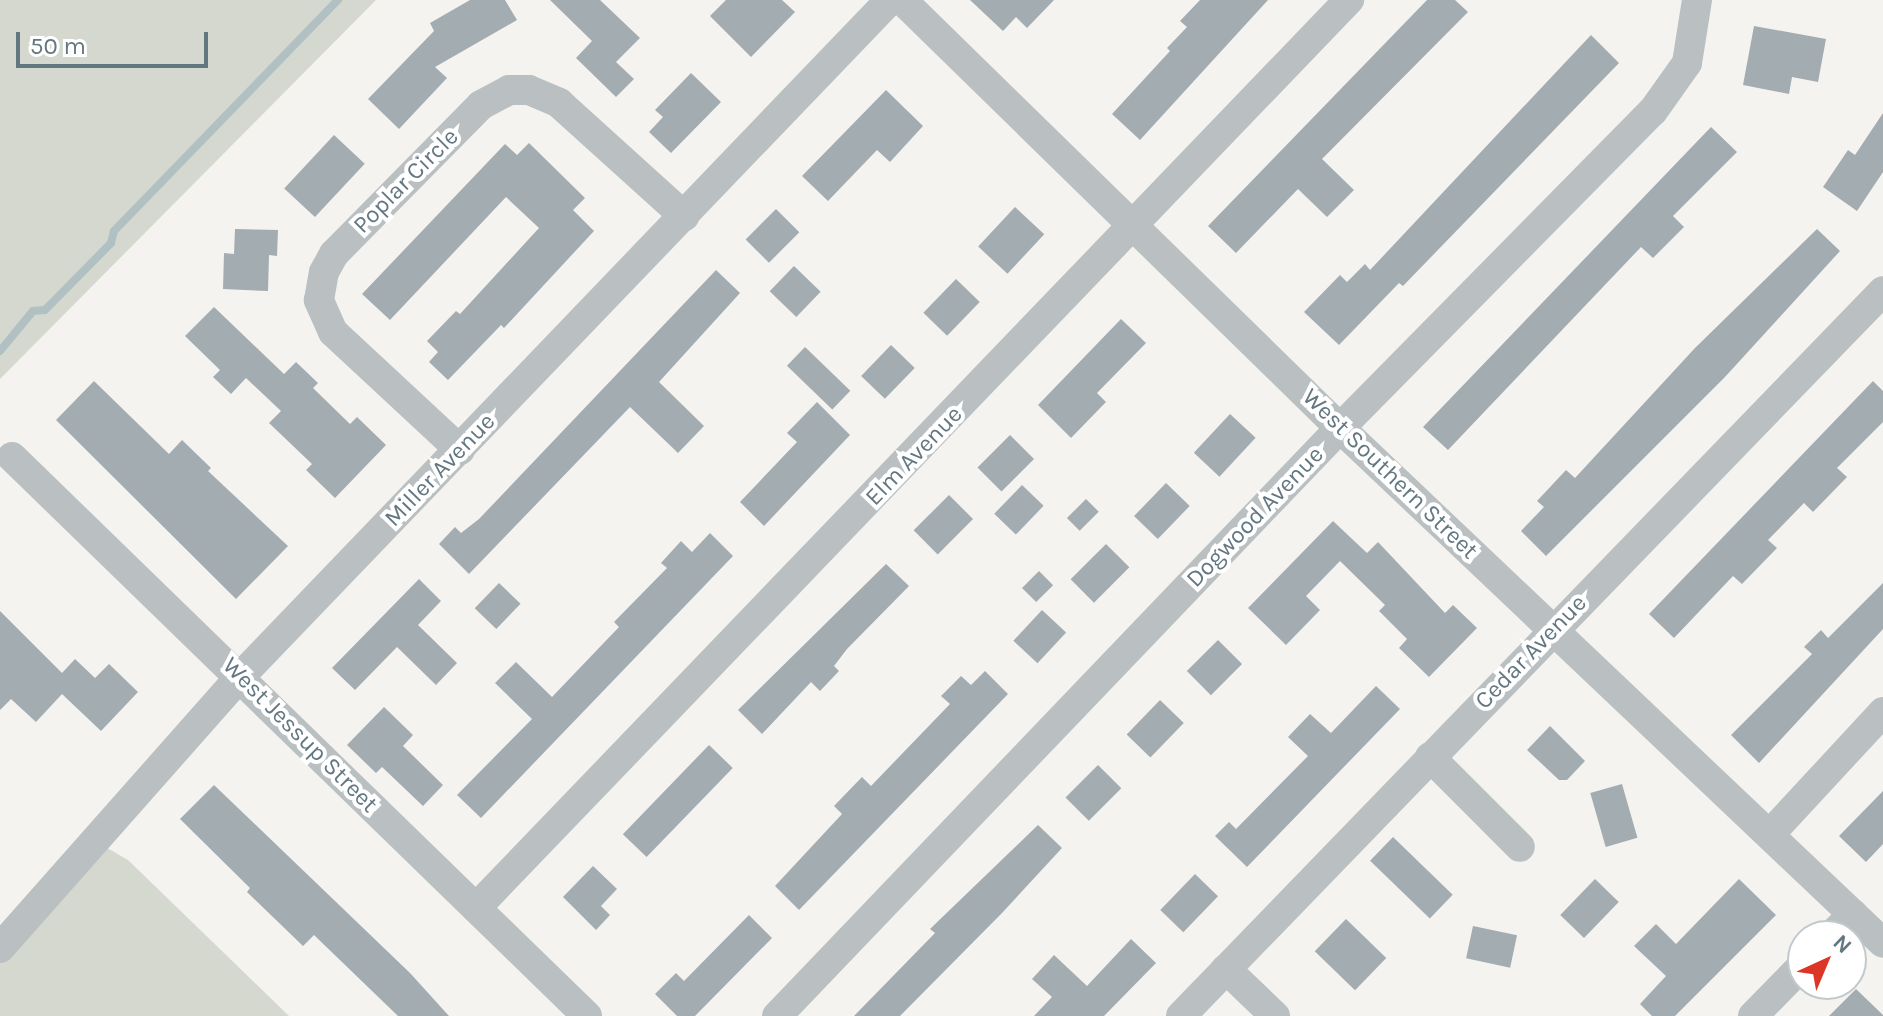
<!DOCTYPE html>
<style>
body{margin:0}
#map{position:relative;width:1883px;height:1016px;overflow:hidden;background:#f4f3ef;font-family:Karla,sans-serif}
div>[style]{position:absolute}
.green>*{inset:0;background:#d4d8cf}
.stream>*{height:8px;margin:-4px;padding:0 4px;transform-origin:4px;border-radius:4px;background:#b1c1c3}
.building>*{inset:0;background:#a3acb0;transform-origin:0 0}
.street>*{height:30px;margin:-15px;padding:0 15px;transform-origin:15px;border-radius:15px;background:#bac0c2}
span{translate:-50% -50%;white-space:nowrap;text-align:center;line-height:1.15;-webkit-text-stroke:8px #fff;paint-order:stroke}
.street-label{font-size:24px;color:#637780}
.north{position:absolute;left:1787px;top:920px;width:80px;height:80px;box-sizing:border-box;background:#fff;border:2px solid #c1c9cc;border-radius:50%;rotate:44deg;font-size:22px;font-weight:700;line-height:32px;text-align:center;color:#637780}
.north::after{content:'';display:block;margin:auto;width:28px;height:36px;background:#dc3627;clip-path:polygon(50% 0,100% 100%,50% 72%,0 100%)}
.scale{position:absolute;left:16px;top:32px;width:192px;height:36px;box-sizing:border-box;border:4px solid #637780;border-top:0;padding-left:10px;font-size:24px;line-height:28px;white-space:nowrap;color:#637780;-webkit-text-stroke:6px #fff;paint-order:stroke}
</style>
<div id="map">
<div class="green">
<div style="clip-path:polygon(0 0,376px 0,0 379px)"></div>
<div style="clip-path:polygon(95px 841px,128px 860px,289px 1016px,0 1016px,0 948px)"></div>
</div>
<div class="stream">
<div style="left:0;top:351px;width:52px;rotate:-50.5deg"></div>
<div style="left:33px;top:311px;width:12px;rotate:-5deg"></div>
<div style="left:45px;top:310px;width:94px;rotate:-45.4deg"></div>
<div style="left:111px;top:243px;width:12px;rotate:-76deg"></div>
<div style="left:114px;top:231px;width:322px;rotate:-45.9deg"></div>
</div>
<div class="building">
<div style="clip-path:polygon(470px 0,505px 0,517px 20px,435px 67px,447px 78px,399px 129px,368px 99px,434px 31px,430px 23px)"></div>
<div style="clip-path:polygon(550px 0,600px 0,640px 38px,616px 62px,634px 79px,616px 97px,576px 58px,592px 41px)"></div>
<div style="clip-path:polygon(726px 0,782px 0,795px 12px,751px 57px,710px 16px)"></div>
<div style="clip-path:polygon(970px 0,1054px 0,1027px 28px,1016px 17px,1003px 31px)"></div>
<div style="clip-path:polygon(1200px 0,1268px 0,1140px 140px,1112px 114px,1170px 51px,1167px 48px,1187px 27px,1180px 21px)"></div>
<div style="clip-path:polygon(1427px 0,1455px 0,1468px 12px,1322px 159px,1354px 190px,1327px 217px,1298px 189px,1236px 253px,1208px 226px)"></div>
<div style="clip-path:polygon(1754px 26px,1826px 39px,1818px 82px,1792px 77px,1789px 94px,1743px 85px)"></div>
<div style="clip-path:polygon(1591px 35px,1619px 63px,1403px 286px,1399px 283px,1339px 345px,1304px 312px,1340px 275px,1347px 282px,1365px 264px,1370px 270px)"></div>
<div style="clip-path:polygon(691px 73px,721px 102px,671px 153px,649px 132px,663px 117px,655px 110px)"></div>
<div style="clip-path:polygon(886px 90px,923px 126px,890px 162px,877px 150px,828px 201px,802px 176px)"></div>
<div style="clip-path:polygon(1883px 113px,1883px 172px,1857px 211px,1823px 187px,1848px 150px,1855px 155px)"></div>
<div style="clip-path:polygon(1711px 127px,1737px 152px,1673px 216px,1684px 227px,1653px 258px,1641px 247px,1448px 450px,1423px 427px)"></div>
<div style="left:334px;top:135px;width:42px;height:73px;rotate:43deg"></div>
<div style="clip-path:polygon(529px 143px,585px 198px,573px 210px,594px 231px,504px 328px,501px 325px,448px 380px,429px 362px,438px 352px,427px 341px,456px 311px,460px 314px,539px 228px,506px 197px,390px 320px,362px 294px,505px 144px,517px 155px)"></div>
<div style="left:1015px;top:207px;width:40px;height:54px;rotate:43deg"></div>
<div style="left:776px;top:209px;width:33px;height:43px;rotate:45deg"></div>
<div style="clip-path:polygon(235px 229px,278px 230px,277px 256px,269px 255px,268px 291px,223px 289px,224px 253px,234px 254px)"></div>
<div style="clip-path:polygon(1817px 229px,1840px 251px,1725px 377px,1546px 556px,1521px 531px,1544px 507px,1537px 501px,1566px 470px,1575px 478px,1695px 348px)"></div>
<div style="left:794px;top:266px;width:37px;height:35px;rotate:44deg"></div>
<div style="clip-path:polygon(716px 270px,740px 293px,659px 382px,704px 426px,678px 453px,630px 407px,469px 574px,439px 544px,455px 527px,461px 533px,479px 519px)"></div>
<div style="left:956px;top:279px;width:33px;height:47px;rotate:44deg"></div>
<div style="clip-path:polygon(214px 307px,284px 374px,296px 362px,318px 383px,313px 388px,350px 424px,357px 417px,386px 445px,335px 498px,306px 470px,312px 464px,269px 423px,281px 411px,246px 378px,231px 394px,213px 377px,220px 370px,185px 336px)"></div>
<div style="clip-path:polygon(1121px 319px,1146px 343px,1097px 393px,1106px 402px,1071px 438px,1038px 405px)"></div>
<div style="left:891px;top:345px;width:33px;height:43px;rotate:44deg"></div>
<div style="left:805px;top:347px;width:63px;height:26px;rotate:44deg"></div>
<div style="clip-path:polygon(94px 381px,169px 454px,182px 440px,211px 468px,208px 471px,288px 546px,236px 599px,56px 420px)"></div>
<div style="clip-path:polygon(1873px 381px,1883px 391px,1883px 422px,1837px 468px,1847px 477px,1813px 512px,1804px 503px,1768px 540px,1777px 548px,1742px 584px,1733px 576px,1674px 638px,1649px 614px)"></div>
<div style="clip-path:polygon(817px 402px,850px 435px,764px 526px,740px 502px,797px 442px,787px 433px)"></div>
<div style="left:1230px;top:414px;width:35px;height:53px;rotate:43deg"></div>
<div style="left:1010px;top:435px;width:34px;height:46px;rotate:45deg"></div>
<div style="left:1166px;top:483px;width:33px;height:46px;rotate:44deg"></div>
<div style="left:1022px;top:485px;width:30px;height:40px;rotate:44deg"></div>
<div style="left:949px;top:495px;width:34px;height:50px;rotate:45deg"></div>
<div style="left:1086px;top:499px;width:18px;height:27px;rotate:45deg"></div>
<div style="clip-path:polygon(1333px 521px,1367px 553px,1378px 542px,1445px 613px,1453px 605px,1477px 628px,1429px 677px,1399px 648px,1407px 639px,1379px 611px,1385px 605px,1340px 561px,1306px 596px,1320px 610px,1286px 645px,1248px 608px)"></div>
<div style="clip-path:polygon(710px 533px,733px 556px,481px 818px,457px 795px,532px 719px,495px 683px,516px 662px,552px 697px,619px 627px,614px 622px,667px 568px,661px 563px,681px 541px,692px 552px)"></div>
<div style="left:1106px;top:544px;width:33px;height:50px;rotate:45deg"></div>
<div style="clip-path:polygon(886px 564px,909px 586px,847px 649px,834px 666px,839px 671px,820px 691px,811px 682px,762px 734px,738px 710px)"></div>
<div style="left:1039px;top:571px;width:20px;height:24px;rotate:45deg"></div>
<div style="clip-path:polygon(419px 579px,441px 601px,418px 625px,457px 663px,436px 685px,397px 647px,355px 690px,332px 668px)"></div>
<div style="left:499px;top:583px;width:30px;height:35px;rotate:44deg"></div>
<div style="clip-path:polygon(1883px 583px,1883px 629px,1759px 763px,1731px 735px,1812px 654px,1804px 647px,1821px 630px,1828px 638px)"></div>
<div style="left:1042px;top:610px;width:33px;height:42px;rotate:43deg"></div>
<div style="clip-path:polygon(0 611px,62px 673px,75px 659px,95px 678px,109px 664px,138px 692px,101px 731px,62px 694px,36px 722px,11px 699px,0 710px)"></div>
<div style="left:1218px;top:640px;width:34px;height:44px;rotate:45deg"></div>
<div style="clip-path:polygon(985px 671px,1008px 694px,799px 910px,775px 886px,842px 814px,834px 806px,862px 777px,871px 786px,950px 704px,941px 696px,961px 676px,971px 685px)"></div>
<div style="clip-path:polygon(1376px 686px,1400px 709px,1247px 867px,1215px 836px,1229px 822px,1236px 829px,1308px 756px,1288px 737px,1310px 714px,1331px 733px)"></div>
<div style="left:1160px;top:700px;width:33px;height:48px;rotate:44deg"></div>
<div style="clip-path:polygon(384px 707px,413px 735px,403px 746px,443px 785px,423px 806px,382px 767px,376px 773px,347px 745px)"></div>
<div style="clip-path:polygon(1550px 726px,1585px 761px,1567px 780px,1559px 780px,1527px 750px)"></div>
<div style="left:709px;top:745px;width:33px;height:124px;rotate:44deg"></div>
<div style="left:1098px;top:765px;width:33px;height:46px;rotate:45deg"></div>
<div style="left:1622px;top:784px;width:56px;height:33px;rotate:74deg"></div>
<div style="clip-path:polygon(214px 785px,410px 973px,449px 1016px,398px 1016px,314px 935px,303px 946px,247px 892px,250px 888px,180px 819px)"></div>
<div style="clip-path:polygon(1883px 791px,1883px 844px,1866px 862px,1839px 836px)"></div>
<div style="clip-path:polygon(1038px 825px,1062px 848px,1002px 913px,900px 1016px,854px 1016px,935px 933px,930px 929px)"></div>
<div style="left:1393px;top:837px;width:83px;height:33px;rotate:44deg"></div>
<div style="clip-path:polygon(593px 866px,617px 889px,601px 906px,610px 915px,596px 930px,563px 897px)"></div>
<div style="left:1195px;top:874px;width:32px;height:50px;rotate:44deg"></div>
<div style="left:1595px;top:879px;width:33px;height:50px;rotate:44deg"></div>
<div style="clip-path:polygon(1739px 879px,1776px 915px,1675px 1016px,1652px 1016px,1640px 1004px,1666px 976px,1634px 946px,1656px 924px,1676px 944px)"></div>
<div style="clip-path:polygon(749px 915px,772px 938px,695px 1016px,677px 1016px,655px 994px,676px 973px,684px 981px)"></div>
<div style="left:1346px;top:919px;width:56px;height:45px;rotate:44deg"></div>
<div style="left:1473px;top:926px;width:45px;height:33px;rotate:12deg"></div>
<div style="clip-path:polygon(1131px 939px,1156px 963px,1104px 1016px,1034px 1016px,1052px 997px,1032px 979px,1054px 955px,1087px 986px)"></div>
<div style="clip-path:polygon(1856px 989px,1883px 1015px,1883px 1016px,1829px 1016px)"></div>
</div>
<div class="street">
<div style="left:902px;top:0;width:612px;rotate:44.34deg"></div>
<div style="left:1340px;top:428px;width:748px;rotate:43.48deg"></div>
<div style="left:460px;top:450px;width:173px;rotate:-137.1deg"></div>
<div style="left:333px;top:332px;width:35px;rotate:-114deg"></div>
<div style="left:319px;top:300px;width:28px;rotate:-80deg"></div>
<div style="left:324px;top:272px;width:21px;rotate:-61deg"></div>
<div style="left:334px;top:254px;width:209px;rotate:-45.4deg"></div>
<div style="left:481px;top:105px;width:32px;rotate:-28deg"></div>
<div style="left:509px;top:90px;width:20px"></div>
<div style="left:529px;top:90px;width:33px;rotate:23deg"></div>
<div style="left:559px;top:103px;width:169px;rotate:42.1deg"></div>
<div style="left:12px;top:457px;width:802px;rotate:44.19deg"></div>
<div style="left:1430px;top:757px;width:127px;rotate:45deg"></div>
<div style="left:1771px;top:833px;width:165px;rotate:-47.2deg"></div>
<div style="left:476px;top:908px;width:1260px;rotate:-46.13deg"></div>
<div style="left:1831px;top:936px;width:31px;rotate:-45deg"></div>
<div style="left:0;top:948px;width:363px;rotate:-48.5deg"></div>
<div style="left:241px;top:676px;width:937px;rotate:-46.17deg"></div>
<div style="left:1226px;top:969px;width:68px;rotate:43.8deg"></div>
<div style="left:777px;top:1016px;width:814px;rotate:-46.24deg"></div>
<div style="left:1340px;top:428px;width:445px;rotate:-45.4deg"></div>
<div style="left:1653px;top:111px;width:59px;rotate:-54.7deg"></div>
<div style="left:1687px;top:63px;width:64px;rotate:-81deg"></div>
<div style="left:1181px;top:1016px;width:1009px;rotate:-45.92deg"></div>
<div style="left:1753px;top:1016px;width:71px;rotate:-45.6deg"></div>
</div>
<div class="street-label">
<span style="left:406px;top:181px;rotate:-45deg">Poplar Circle</span>
<span style="left:914px;top:456px;rotate:-46deg">Elm Avenue</span>
<span style="left:440px;top:470px;rotate:-46deg">Miller Avenue</span>
<span style="left:1390px;top:474px;rotate:44deg">West Southern Street</span>
<span style="left:1255px;top:517px;rotate:-46deg">Dogwood Avenue</span>
<span style="left:1531px;top:652px;rotate:-46deg">Cedar Avenue</span>
<span style="left:300px;top:735px;rotate:45deg">West Jessup Street</span>
</div>
<div class="north">N</div>
<div class="scale">50 m</div>
</div>
